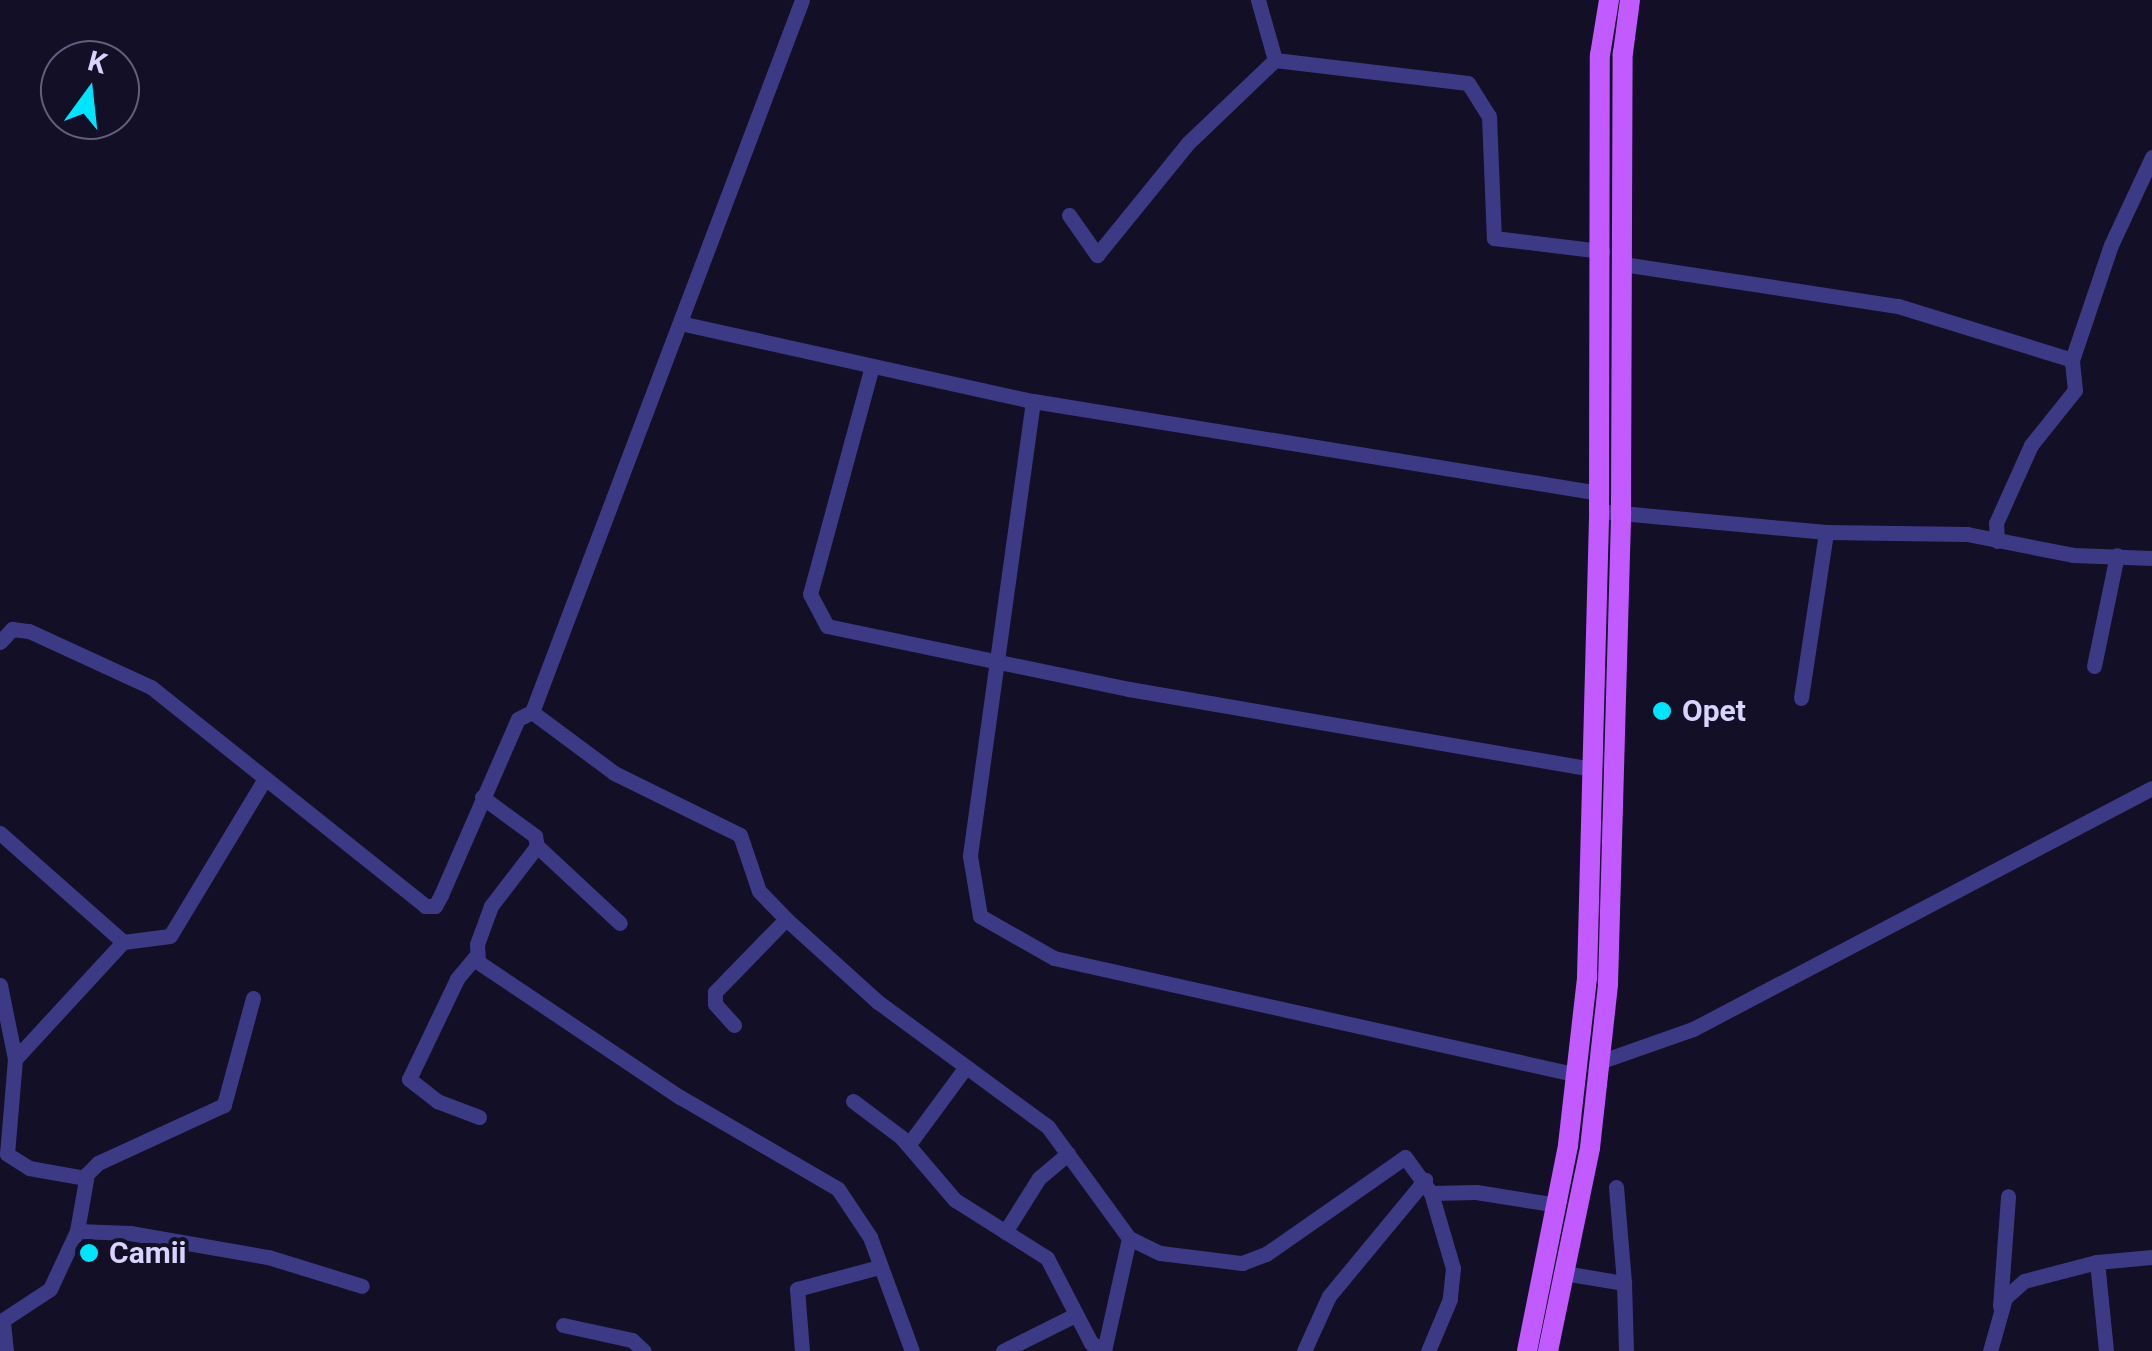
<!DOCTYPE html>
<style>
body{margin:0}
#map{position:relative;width:2152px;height:1351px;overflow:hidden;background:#130f26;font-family:Roboto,sans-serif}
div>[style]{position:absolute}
.minor>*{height:15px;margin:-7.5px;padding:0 7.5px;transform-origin:7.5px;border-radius:7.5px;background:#3d3a85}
.major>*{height:20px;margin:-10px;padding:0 10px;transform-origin:10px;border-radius:10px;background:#c25bff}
.dots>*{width:28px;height:28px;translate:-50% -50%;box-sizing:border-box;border:5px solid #130f26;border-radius:50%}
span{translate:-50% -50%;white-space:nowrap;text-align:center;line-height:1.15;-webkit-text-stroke:8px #130f26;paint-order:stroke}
.poi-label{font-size:30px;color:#d9d4ff;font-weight:700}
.left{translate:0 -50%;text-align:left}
.north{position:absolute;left:40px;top:40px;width:100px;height:100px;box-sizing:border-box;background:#130f26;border:2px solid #625e7d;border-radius:50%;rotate:15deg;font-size:28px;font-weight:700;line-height:40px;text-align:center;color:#d9d4ff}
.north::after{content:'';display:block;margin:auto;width:35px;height:45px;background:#00e5ff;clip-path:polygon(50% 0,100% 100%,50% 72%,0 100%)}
</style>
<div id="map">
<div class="minor">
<div style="left:1258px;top:0;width:62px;rotate:74.2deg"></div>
<div style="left:1069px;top:215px;width:49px;rotate:55deg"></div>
<div style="left:1097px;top:255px;width:144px;rotate:-50.9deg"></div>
<div style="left:1188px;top:143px;width:120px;rotate:-43.7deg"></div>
<div style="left:1275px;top:60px;width:194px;rotate:6.8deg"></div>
<div style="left:1468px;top:83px;width:39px;rotate:58deg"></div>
<div style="left:1489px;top:116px;width:122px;rotate:87.7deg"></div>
<div style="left:1494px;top:238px;width:109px;rotate:6.9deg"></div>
<div style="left:1623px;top:264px;width:278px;rotate:8.7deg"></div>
<div style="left:1898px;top:306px;width:182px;rotate:17.2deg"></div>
<div style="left:680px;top:323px;width:362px;rotate:12.5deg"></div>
<div style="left:1033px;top:401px;width:573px;rotate:9.23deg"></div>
<div style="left:872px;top:366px;width:236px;rotate:105.2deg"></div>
<div style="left:810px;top:594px;width:36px;rotate:62deg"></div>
<div style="left:827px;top:626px;width:309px;rotate:11.8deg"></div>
<div style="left:1129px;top:689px;width:471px;rotate:9.8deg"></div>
<div style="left:1033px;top:401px;width:459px;rotate:97.9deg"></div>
<div style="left:970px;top:856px;width:61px;rotate:80.5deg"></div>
<div style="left:980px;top:916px;width:85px;rotate:29.6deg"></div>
<div style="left:1054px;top:958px;width:537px;rotate:12.59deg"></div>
<div style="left:1599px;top:511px;width:228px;rotate:5.3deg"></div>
<div style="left:1826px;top:532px;width:141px;rotate:0.8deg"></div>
<div style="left:1967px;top:534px;width:108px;rotate:11.2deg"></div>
<div style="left:2073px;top:555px;width:79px;rotate:2.2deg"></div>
<div style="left:1997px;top:541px;width:18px;rotate:-93deg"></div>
<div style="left:1996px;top:523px;width:85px;rotate:-65.8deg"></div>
<div style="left:2031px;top:445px;width:70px;rotate:-51.3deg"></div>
<div style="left:2075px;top:390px;width:30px;rotate:-96deg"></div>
<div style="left:2072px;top:360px;width:121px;rotate:-71.3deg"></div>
<div style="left:2111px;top:245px;width:97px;rotate:-65deg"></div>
<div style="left:0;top:642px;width:18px;rotate:-47deg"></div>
<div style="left:12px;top:629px;width:17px;rotate:7deg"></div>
<div style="left:29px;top:631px;width:134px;rotate:24.7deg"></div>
<div style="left:151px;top:687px;width:351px;rotate:38.6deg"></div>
<div style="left:425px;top:906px;width:10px"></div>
<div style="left:435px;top:906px;width:13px;rotate:-61deg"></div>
<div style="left:441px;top:895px;width:192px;rotate:-66.4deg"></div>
<div style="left:518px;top:719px;width:16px;rotate:-27deg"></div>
<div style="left:532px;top:712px;width:102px;rotate:36.6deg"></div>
<div style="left:614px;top:773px;width:140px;rotate:26.2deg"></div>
<div style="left:740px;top:835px;width:59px;rotate:71.3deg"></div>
<div style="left:759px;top:891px;width:39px;rotate:46deg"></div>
<div style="left:786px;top:919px;width:124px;rotate:42.1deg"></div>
<div style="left:878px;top:1002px;width:211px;rotate:36.3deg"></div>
<div style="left:1048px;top:1127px;width:137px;rotate:53.9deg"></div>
<div style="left:1129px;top:1238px;width:34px;rotate:26deg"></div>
<div style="left:1160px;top:1253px;width:83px;rotate:7deg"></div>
<div style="left:1242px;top:1263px;width:26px;rotate:-21deg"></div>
<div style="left:1266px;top:1254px;width:169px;rotate:-34.9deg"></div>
<div style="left:1405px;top:1157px;width:44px;rotate:54.2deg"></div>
<div style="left:1431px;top:1193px;width:78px;rotate:73.7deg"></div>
<div style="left:1453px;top:1268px;width:31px;rotate:96deg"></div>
<div style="left:1450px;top:1299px;width:56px;rotate:112.9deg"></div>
<div style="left:2094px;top:666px;width:113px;rotate:-78.3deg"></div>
<div style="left:1801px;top:698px;width:168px;rotate:-81.4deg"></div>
<div style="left:532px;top:712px;width:761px;rotate:-69.23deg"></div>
<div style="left:482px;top:797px;width:66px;rotate:36.3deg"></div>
<div style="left:535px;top:836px;width:10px;rotate:79deg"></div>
<div style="left:537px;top:846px;width:76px;rotate:127.5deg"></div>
<div style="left:491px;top:906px;width:40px;rotate:110.2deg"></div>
<div style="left:477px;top:944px;width:18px;rotate:87deg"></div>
<div style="left:478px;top:962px;width:243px;rotate:33.8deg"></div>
<div style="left:680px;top:1097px;width:183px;rotate:30.2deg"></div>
<div style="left:838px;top:1189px;width:58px;rotate:56.3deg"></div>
<div style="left:870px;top:1237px;width:121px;rotate:69.8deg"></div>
<div style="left:0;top:833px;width:164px;rotate:41.5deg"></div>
<div style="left:123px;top:942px;width:159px;rotate:132.7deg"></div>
<div style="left:537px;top:846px;width:113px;rotate:42.9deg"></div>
<div style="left:123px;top:942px;width:47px;rotate:-7.3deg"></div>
<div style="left:170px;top:936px;width:180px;rotate:-58.9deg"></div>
<div style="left:476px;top:956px;width:30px;rotate:130deg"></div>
<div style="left:457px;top:979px;width:111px;rotate:115.6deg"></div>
<div style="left:409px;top:1079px;width:36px;rotate:38deg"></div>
<div style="left:437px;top:1101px;width:45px;rotate:20.9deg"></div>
<div style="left:0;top:985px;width:76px;rotate:78.5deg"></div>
<div style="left:15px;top:1059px;width:95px;rotate:94.8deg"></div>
<div style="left:7px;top:1154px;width:26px;rotate:32deg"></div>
<div style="left:29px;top:1168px;width:58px;rotate:10deg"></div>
<div style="left:253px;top:998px;width:111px;rotate:105.2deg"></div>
<div style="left:224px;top:1105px;width:139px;rotate:155.3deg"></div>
<div style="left:98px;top:1163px;width:16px;rotate:135deg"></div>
<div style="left:87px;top:1174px;width:58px;rotate:100deg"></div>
<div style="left:77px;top:1231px;width:53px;rotate:2.2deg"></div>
<div style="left:130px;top:1233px;width:140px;rotate:9.9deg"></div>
<div style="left:268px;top:1257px;width:98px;rotate:17.1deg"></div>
<div style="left:734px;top:1025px;width:28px;rotate:-132deg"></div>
<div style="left:715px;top:1004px;width:12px;rotate:-90deg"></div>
<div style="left:715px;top:992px;width:102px;rotate:-45.8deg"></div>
<div style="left:1602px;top:1061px;width:96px;rotate:-19.4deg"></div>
<div style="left:1693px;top:1029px;width:518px;rotate:-27.7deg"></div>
<div style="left:853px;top:1101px;width:60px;rotate:36.9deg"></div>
<div style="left:901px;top:1137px;width:83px;rotate:49.4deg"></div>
<div style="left:955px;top:1200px;width:109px;rotate:32.2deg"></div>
<div style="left:1047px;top:1258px;width:96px;rotate:62.6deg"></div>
<div style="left:1091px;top:1343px;width:15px;rotate:28deg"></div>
<div style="left:909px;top:1144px;width:94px;rotate:-53.6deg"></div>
<div style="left:1616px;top:1187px;width:96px;rotate:85.2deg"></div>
<div style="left:1431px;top:1193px;width:45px;rotate:-1.3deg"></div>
<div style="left:1476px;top:1192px;width:82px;rotate:9.1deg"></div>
<div style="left:1005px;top:1232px;width:64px;rotate:-57.8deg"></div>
<div style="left:1039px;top:1178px;width:38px;rotate:-40deg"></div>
<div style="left:2097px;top:1262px;width:89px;rotate:84.2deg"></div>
<div style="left:1564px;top:1273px;width:61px;rotate:9.5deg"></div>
<div style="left:1624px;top:1283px;width:68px;rotate:88.3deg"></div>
<div style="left:2000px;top:1306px;width:110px;rotate:-85.8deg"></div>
<div style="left:563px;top:1325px;width:71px;rotate:12.3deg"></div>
<div style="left:632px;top:1340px;width:16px;rotate:43deg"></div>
<div style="left:6px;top:1351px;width:31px;rotate:-96deg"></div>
<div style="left:3px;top:1320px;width:56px;rotate:-33.4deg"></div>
<div style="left:50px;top:1289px;width:64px;rotate:-65deg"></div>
<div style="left:802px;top:1351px;width:62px;rotate:-94.6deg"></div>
<div style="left:797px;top:1289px;width:85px;rotate:-15deg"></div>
<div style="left:1003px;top:1351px;width:80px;rotate:-26.6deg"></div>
<div style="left:1104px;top:1351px;width:116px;rotate:-77.5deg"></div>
<div style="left:1304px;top:1351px;width:60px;rotate:-65.6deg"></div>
<div style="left:1329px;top:1296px;width:151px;rotate:-50.4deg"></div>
<div style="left:1990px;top:1351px;width:55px;rotate:-74.2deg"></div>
<div style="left:2005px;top:1298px;width:25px;rotate:-42deg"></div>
<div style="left:2024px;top:1281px;width:75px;rotate:-14.6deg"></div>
<div style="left:2097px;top:1262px;width:55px;rotate:-5.2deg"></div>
</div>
<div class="major">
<div style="left:1527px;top:1351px;width:210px;rotate:-78.7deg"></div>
<div style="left:1568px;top:1145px;width:169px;rotate:-83.5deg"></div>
<div style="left:1587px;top:977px;width:466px;rotate:-88.5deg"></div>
<div style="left:1599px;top:511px;width:456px;rotate:-89.9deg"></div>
<div style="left:1600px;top:55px;width:56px;rotate:-80.7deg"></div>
<div style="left:1548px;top:1351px;width:207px;rotate:-78.3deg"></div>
<div style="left:1590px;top:1148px;width:165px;rotate:-83.7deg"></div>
<div style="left:1608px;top:984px;width:472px;rotate:-88.4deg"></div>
<div style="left:1621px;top:512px;width:459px;rotate:-89.8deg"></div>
<div style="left:1623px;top:53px;width:53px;rotate:-82.5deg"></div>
</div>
<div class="dots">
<div style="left:1662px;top:711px;background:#00e5ff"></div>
<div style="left:89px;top:1253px;background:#00e5ff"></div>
</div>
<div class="poi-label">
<span class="left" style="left:1682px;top:711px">Opet</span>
<span class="left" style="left:109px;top:1253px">Camii</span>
</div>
<div class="north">K</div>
</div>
